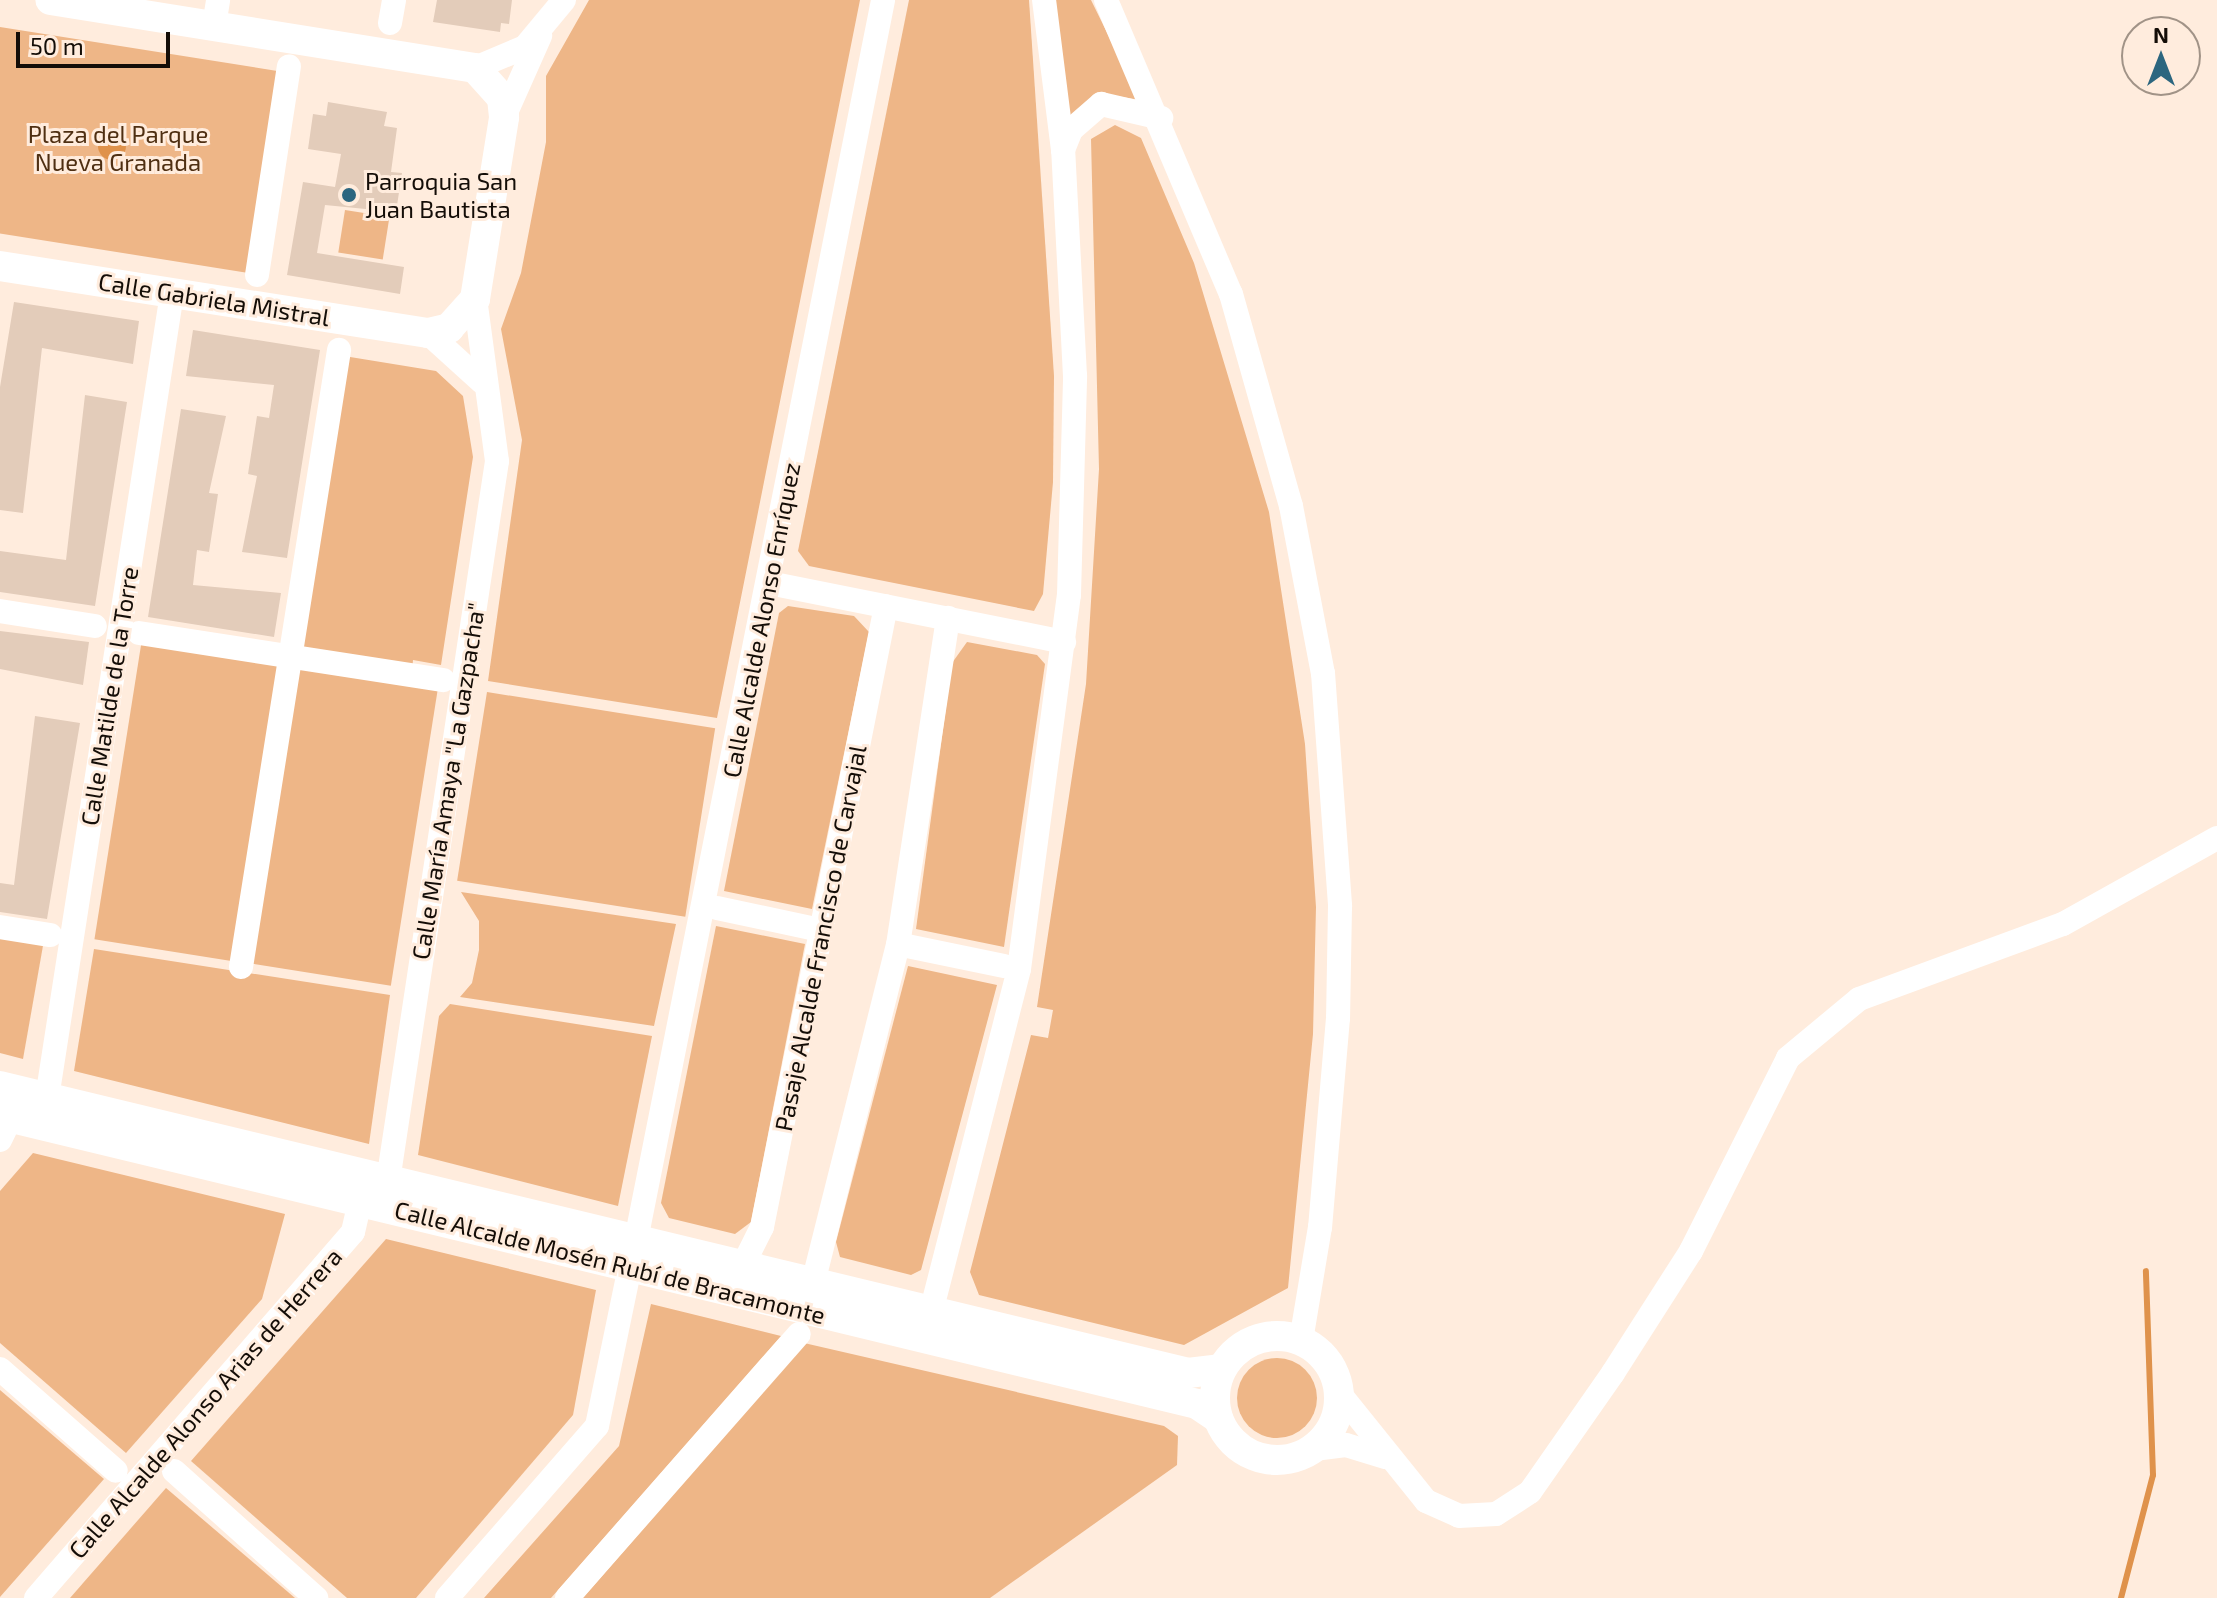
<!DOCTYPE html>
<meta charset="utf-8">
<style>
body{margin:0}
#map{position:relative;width:2217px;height:1598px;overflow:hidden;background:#ffecdd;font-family:"Exo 2",sans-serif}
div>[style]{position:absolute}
.green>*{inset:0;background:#eeb687;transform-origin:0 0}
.round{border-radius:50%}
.water>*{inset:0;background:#df924b}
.stream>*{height:6px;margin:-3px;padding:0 3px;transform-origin:3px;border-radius:3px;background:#df924b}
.building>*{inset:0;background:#e3ccba}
.minor>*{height:24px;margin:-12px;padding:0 12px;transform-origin:12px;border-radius:12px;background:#fff}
.major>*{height:30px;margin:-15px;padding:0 15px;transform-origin:15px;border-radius:15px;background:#fff}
.major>.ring{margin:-15px;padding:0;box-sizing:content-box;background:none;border:30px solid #fff;border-radius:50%}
.dots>*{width:22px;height:22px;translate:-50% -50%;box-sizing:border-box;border:4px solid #ffecdd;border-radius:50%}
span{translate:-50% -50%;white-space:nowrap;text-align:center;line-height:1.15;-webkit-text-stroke:6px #ffecdd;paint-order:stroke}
.park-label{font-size:24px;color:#4f2f12}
.poi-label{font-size:24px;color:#140d07}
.left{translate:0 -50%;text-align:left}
.street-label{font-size:24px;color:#140d07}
.north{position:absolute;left:2121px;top:16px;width:80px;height:80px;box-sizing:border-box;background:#ffecdd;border:2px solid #a19387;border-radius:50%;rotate:0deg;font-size:22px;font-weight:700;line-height:32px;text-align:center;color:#140d07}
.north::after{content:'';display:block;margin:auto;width:28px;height:36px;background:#2c667f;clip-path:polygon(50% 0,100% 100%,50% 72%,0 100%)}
.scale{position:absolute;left:16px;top:32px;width:154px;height:36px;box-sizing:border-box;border:4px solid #140d07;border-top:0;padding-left:10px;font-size:24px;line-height:28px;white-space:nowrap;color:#140d07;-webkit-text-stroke:6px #ffecdd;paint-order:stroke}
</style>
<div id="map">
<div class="green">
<div style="clip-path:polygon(589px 0,860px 0,717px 718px,488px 681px,522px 440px,501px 329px,521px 273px,546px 142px,546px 76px)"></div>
<div style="clip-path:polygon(909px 0,1029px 0,1054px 376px,1053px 482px,1043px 594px,1034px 611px,809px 566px,798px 551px)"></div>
<div style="clip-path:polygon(1052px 0,1091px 0,1140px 100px,1116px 96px,1062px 132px)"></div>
<div style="left:0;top:27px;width:287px;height:204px;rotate:9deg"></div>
<div style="clip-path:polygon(1115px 125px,1141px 138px,1194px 263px,1269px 512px,1305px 744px,1316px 907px,1313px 1034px,1288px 1288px,1184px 1345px,979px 1295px,970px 1272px,1031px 1035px,1048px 1038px,1053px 1010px,1037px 1007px,1086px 684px,1099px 469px,1091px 139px)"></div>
<div style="left:345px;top:210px;width:45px;height:43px;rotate:9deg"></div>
<div style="clip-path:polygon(344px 356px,436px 371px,463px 396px,473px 457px,441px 665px,413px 660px,412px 672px,297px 653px)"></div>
<div style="clip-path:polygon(788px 606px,854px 616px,869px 632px,812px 909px,724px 891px,779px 613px)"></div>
<div style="left:142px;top:639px;width:145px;height:304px;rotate:9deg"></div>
<div style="clip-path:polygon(967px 642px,1037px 655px,1045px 664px,1004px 947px,916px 929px,952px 663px)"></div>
<div style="left:297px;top:664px;width:143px;height:303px;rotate:9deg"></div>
<div style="left:487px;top:692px;width:231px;height:191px;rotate:9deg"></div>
<div style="clip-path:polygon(461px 892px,676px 924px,654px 1026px,460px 997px,472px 983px,479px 950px,479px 921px)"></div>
<div style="clip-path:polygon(716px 926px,805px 944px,751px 1222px,735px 1234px,669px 1218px,661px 1203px)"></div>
<div style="clip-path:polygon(0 933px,44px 940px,23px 1059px,0 1053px)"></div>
<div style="clip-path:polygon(94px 949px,390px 995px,369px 1144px,74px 1071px)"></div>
<div style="clip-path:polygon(908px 966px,997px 985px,921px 1270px,911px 1275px,840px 1257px,836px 1242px)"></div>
<div style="clip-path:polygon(450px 1004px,652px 1036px,618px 1206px,418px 1155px,439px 1016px)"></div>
<div style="clip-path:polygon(33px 1153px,285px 1214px,262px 1299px,126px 1453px,0 1343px,0 1191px)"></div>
<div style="clip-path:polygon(386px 1239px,596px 1290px,573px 1415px,416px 1598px,347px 1598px,191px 1461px)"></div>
<div style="clip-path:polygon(651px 1304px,781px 1336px,551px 1598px,484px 1598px,619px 1446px)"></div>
<div style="clip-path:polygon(804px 1343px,1164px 1426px,1178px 1436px,1177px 1465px,990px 1598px,583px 1598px)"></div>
<div class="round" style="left:1237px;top:1358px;width:80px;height:80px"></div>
<div style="clip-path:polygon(0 1390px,104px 1479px,0 1597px)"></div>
<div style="clip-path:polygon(166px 1488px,295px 1598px,70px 1598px)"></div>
</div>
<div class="water">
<div class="round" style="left:98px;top:132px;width:28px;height:28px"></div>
</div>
<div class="stream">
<div style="left:2121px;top:1598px;width:127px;rotate:-75.4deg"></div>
<div style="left:2153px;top:1475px;width:204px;rotate:-92deg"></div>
</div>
<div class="building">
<div style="clip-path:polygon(437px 0,512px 0,509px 24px,501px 23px,500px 32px,433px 22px)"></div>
<div style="clip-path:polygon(328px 102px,387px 112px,384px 126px,397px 128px,391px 172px,402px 173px,396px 212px,325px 205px,317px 253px,404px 267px,400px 294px,287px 275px,303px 182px,335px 187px,341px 154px,308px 149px,313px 114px,326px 116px)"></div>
<div style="clip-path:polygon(14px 302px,139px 321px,133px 364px,42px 348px,23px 513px,0 510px,0 387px)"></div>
<div style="clip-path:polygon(193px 330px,320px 350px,287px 558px,242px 552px,257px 476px,248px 474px,257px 416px,269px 418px,274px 385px,186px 376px)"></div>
<div style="clip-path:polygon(85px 395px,127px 402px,95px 606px,0 592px,0 551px,66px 560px)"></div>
<div style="clip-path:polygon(181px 409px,226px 416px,209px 493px,218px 494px,209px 552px,197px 550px,193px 585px,281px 593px,274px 637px,148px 617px)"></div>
<div style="clip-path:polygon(0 631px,89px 642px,83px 685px,0 669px)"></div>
<div style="clip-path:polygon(35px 716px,80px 723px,47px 919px,0 912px,0 883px,14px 885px)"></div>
</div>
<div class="minor">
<div style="left:1106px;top:0;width:319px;rotate:67deg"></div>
<div style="left:1231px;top:294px;width:220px;rotate:74.2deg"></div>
<div style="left:1291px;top:506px;width:170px;rotate:79.2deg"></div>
<div style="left:1323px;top:673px;width:234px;rotate:85.8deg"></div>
<div style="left:1340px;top:906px;width:112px;rotate:91deg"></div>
<div style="left:1338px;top:1018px;width:210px;rotate:94.9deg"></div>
<div style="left:1320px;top:1227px;width:116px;rotate:99.5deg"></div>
<div style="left:390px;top:23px;width:23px;rotate:-80deg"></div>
<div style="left:214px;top:26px;width:26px;rotate:-81deg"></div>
<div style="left:475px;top:68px;width:54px;rotate:-22.8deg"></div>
<div style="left:525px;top:47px;width:61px;rotate:-50.3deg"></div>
<div style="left:504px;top:117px;width:89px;rotate:-66deg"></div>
<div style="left:1063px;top:150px;width:22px;rotate:-68deg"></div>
<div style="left:1071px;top:130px;width:40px;rotate:-41deg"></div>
<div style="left:1101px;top:104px;width:62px;rotate:13.1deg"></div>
<div style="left:257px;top:275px;width:211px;rotate:-81.3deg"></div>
<div style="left:428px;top:333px;width:73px;rotate:42.2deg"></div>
<div style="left:769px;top:583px;width:301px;rotate:11.3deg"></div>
<div style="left:0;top:611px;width:96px;rotate:9deg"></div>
<div style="left:139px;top:633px;width:308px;rotate:8.8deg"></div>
<div style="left:717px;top:908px;width:96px;rotate:12deg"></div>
<div style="left:0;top:927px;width:51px;rotate:9.1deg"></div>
<div style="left:907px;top:946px;width:99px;rotate:11.7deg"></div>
<div style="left:241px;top:967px;width:625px;rotate:-80.97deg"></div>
<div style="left:47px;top:1098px;width:815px;rotate:-81.17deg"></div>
<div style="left:0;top:1140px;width:25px;rotate:-64deg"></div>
<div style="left:388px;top:1181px;width:728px;rotate:-81.39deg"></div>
<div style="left:497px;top:461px;width:163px;rotate:-97.7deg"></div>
<div style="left:636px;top:1240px;width:1264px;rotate:-78.73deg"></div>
<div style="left:743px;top:1265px;width:42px;rotate:-63.4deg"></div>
<div style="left:762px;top:1227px;width:633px;rotate:-78.71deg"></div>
<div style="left:813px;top:1283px;width:349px;rotate:-75.9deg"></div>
<div style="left:898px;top:945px;width:331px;rotate:-81.3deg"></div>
<div style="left:931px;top:1312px;width:354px;rotate:-75.6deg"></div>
<div style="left:1019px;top:969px;width:377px;rotate:-82.4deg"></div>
<div style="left:1069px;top:595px;width:219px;rotate:-88.4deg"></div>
<div style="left:1075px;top:376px;width:226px;rotate:-93deg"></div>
<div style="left:1063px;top:150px;width:151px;rotate:-97.2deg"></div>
<div style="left:0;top:1369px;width:154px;rotate:41.3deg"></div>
<div style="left:1340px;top:1394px;width:137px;rotate:51.2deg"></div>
<div style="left:1426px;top:1501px;width:36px;rotate:24deg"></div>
<div style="left:1459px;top:1516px;width:37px;rotate:-3deg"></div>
<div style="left:1496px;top:1514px;width:40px;rotate:-32.9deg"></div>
<div style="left:1530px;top:1492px;width:145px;rotate:-55.1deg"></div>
<div style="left:1613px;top:1373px;width:145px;rotate:-57.4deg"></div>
<div style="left:1691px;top:1251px;width:216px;rotate:-63.3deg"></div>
<div style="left:1788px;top:1058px;width:92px;rotate:-39.7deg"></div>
<div style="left:1859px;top:999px;width:217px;rotate:-20.2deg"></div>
<div style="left:2063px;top:924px;width:176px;rotate:-29.2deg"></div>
<div style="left:1314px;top:1449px;width:32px;rotate:-7deg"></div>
<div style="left:1346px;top:1445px;width:41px;rotate:17.1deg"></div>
<div style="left:174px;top:1471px;width:191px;rotate:41.8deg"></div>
<div style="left:36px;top:1598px;width:484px;rotate:-49.1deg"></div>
<div style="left:353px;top:1232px;width:31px;rotate:-77deg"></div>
<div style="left:447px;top:1598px;width:228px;rotate:-48.9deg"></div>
<div style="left:597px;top:1426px;width:163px;rotate:-78.3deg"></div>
<div style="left:567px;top:1598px;width:351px;rotate:-48.7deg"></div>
</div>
<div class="major">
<div style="left:0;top:266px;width:433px;rotate:8.9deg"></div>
<div style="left:428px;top:333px;width:22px;rotate:-13deg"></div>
<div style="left:449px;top:328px;width:39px;rotate:-48deg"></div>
<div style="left:475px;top:299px;width:184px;rotate:-80.9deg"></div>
<div style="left:504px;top:117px;width:19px;rotate:-96deg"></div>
<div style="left:502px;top:98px;width:40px;rotate:-132deg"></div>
<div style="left:475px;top:68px;width:430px;rotate:-170.9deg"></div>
<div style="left:0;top:1086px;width:1222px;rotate:13.58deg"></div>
<div style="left:1188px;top:1373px;width:34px;rotate:-7deg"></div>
<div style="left:0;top:1115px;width:1231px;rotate:13.57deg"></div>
<div style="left:1197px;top:1404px;width:25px;rotate:34deg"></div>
<div class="ring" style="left:1215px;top:1336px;width:94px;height:94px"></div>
</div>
<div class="dots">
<div style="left:349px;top:195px;background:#2c667f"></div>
</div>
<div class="park-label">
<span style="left:118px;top:148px">Plaza del Parque<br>Nueva Granada</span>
</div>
<div class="poi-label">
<span class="left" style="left:365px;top:195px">Parroquia San<br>Juan Bautista</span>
</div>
<div class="street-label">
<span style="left:214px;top:299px;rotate:9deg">Calle Gabriela Mistral</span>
<span style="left:761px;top:620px;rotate:-79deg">Calle Alcalde Alonso Enríquez</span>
<span style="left:109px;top:696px;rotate:-81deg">Calle Matilde de la Torre</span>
<span style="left:448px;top:781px;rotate:-81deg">Calle María Amaya "La Gazpacha"</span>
<span style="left:820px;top:938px;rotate:-79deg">Pasaje Alcalde Francisco de Carvajal</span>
<span style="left:610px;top:1262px;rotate:14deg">Calle Alcalde Mosén Rubí de Bracamonte</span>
<span style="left:205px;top:1403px;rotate:-49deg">Calle Alcalde Alonso Arias de Herrera</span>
</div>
<div class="north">N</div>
<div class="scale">50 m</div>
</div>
